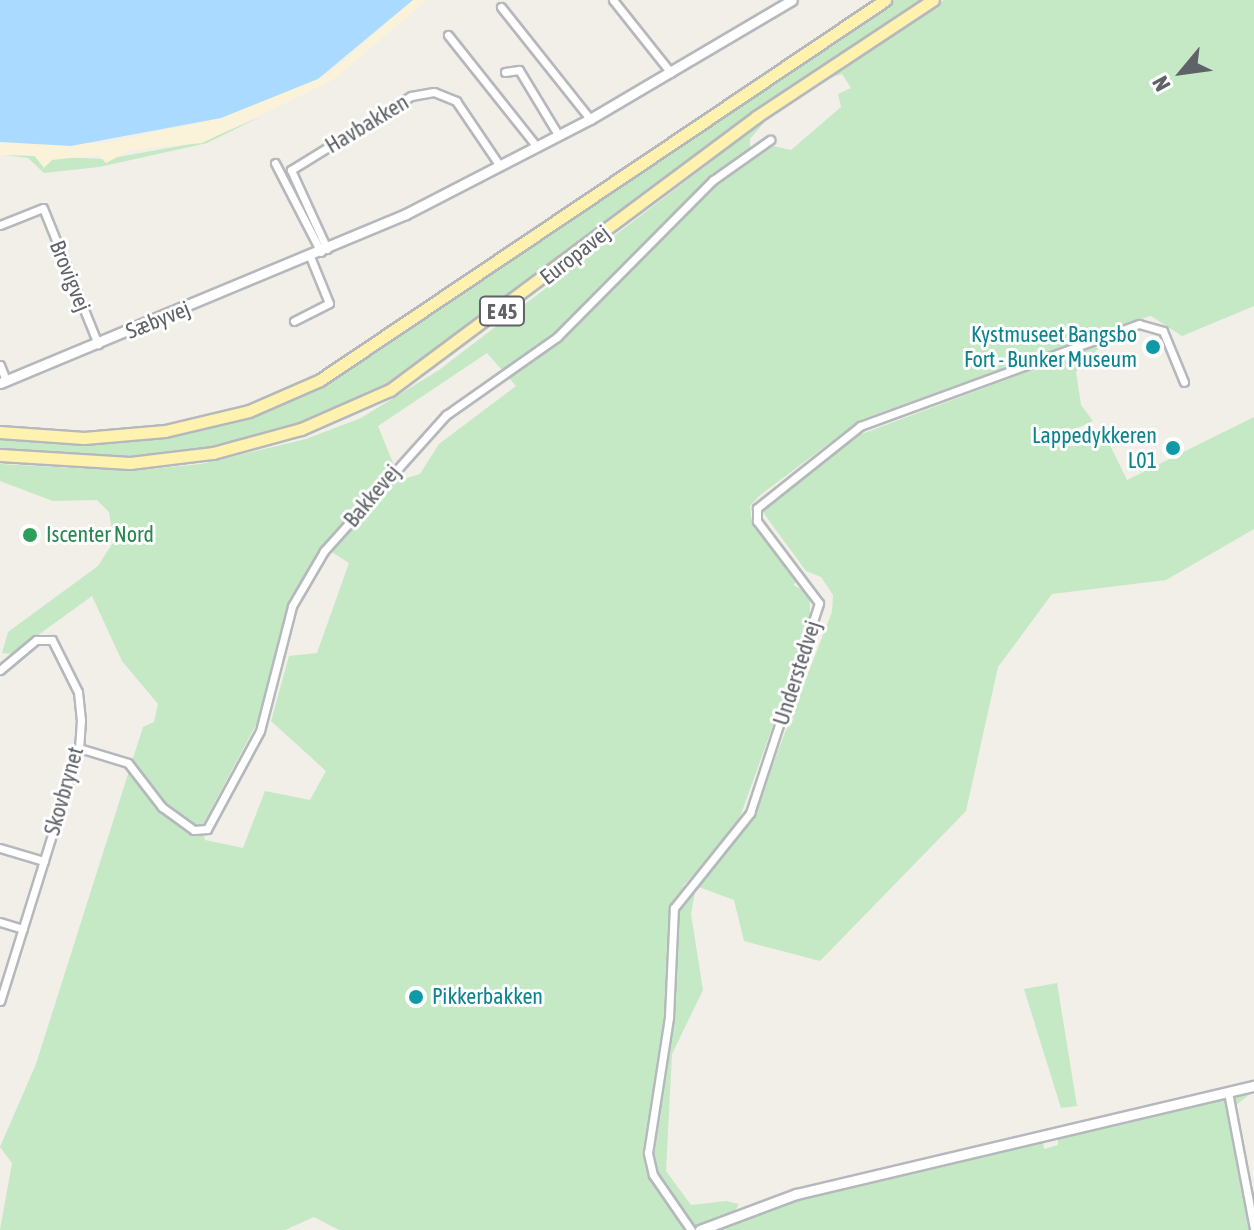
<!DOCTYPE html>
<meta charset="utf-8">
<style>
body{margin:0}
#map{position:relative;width:1254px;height:1230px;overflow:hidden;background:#f1efe8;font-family:"Asap Condensed",sans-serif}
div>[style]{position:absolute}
.green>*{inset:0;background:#c5e8c5}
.sand>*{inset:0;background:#fbf3d9}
.water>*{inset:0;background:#aadaff}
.roads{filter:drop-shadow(2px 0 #b5b8bc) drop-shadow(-2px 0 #b5b8bc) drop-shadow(0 2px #b5b8bc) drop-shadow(0 -2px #b5b8bc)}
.minor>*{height:7px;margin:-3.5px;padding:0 3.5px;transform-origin:3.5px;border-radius:3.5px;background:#fff}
.tertiary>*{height:9px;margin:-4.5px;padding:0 4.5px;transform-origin:4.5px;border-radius:4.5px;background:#fff}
.primary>*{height:11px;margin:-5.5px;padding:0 5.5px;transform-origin:5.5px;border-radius:5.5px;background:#fff2af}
.dots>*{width:22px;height:22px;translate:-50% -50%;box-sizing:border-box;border:4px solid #fff;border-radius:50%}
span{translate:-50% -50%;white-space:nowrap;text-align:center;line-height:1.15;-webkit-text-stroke:6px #fff;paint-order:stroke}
.shield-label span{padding:2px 6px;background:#fff;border:2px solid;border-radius:6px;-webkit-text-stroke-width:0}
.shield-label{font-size:20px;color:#5f6368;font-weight:700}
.street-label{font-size:22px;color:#5f6368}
.culture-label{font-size:22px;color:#0d838f}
.right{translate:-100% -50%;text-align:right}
.left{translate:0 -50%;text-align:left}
.leisure-label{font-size:22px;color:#27864d}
.north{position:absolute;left:1142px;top:32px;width:80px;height:80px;-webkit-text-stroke:6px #fff;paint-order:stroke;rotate:241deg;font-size:22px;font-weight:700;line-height:32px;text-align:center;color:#5f6368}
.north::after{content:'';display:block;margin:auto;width:28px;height:36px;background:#5f6368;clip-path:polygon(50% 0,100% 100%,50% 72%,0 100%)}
</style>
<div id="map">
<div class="green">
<div style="clip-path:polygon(895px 0,920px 0,766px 103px,387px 385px,282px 430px,181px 453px,94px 457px,0 448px,0 436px,101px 443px,192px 432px,325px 384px)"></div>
<div style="clip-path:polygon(evenodd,944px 0,1254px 0,1254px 306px,1182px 336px,1151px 316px,1137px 320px,860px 420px,759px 496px,750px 506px,752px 525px,798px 580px,793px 585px,810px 593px,810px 622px,735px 831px,682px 887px,709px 874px,753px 815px,832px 612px,833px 595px,821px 577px,806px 571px,762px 511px,843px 441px,1104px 343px,1076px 372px,1081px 405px,1093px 421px,1056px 438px,1059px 447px,1109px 443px,1127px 480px,1254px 417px,1254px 529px,1166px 580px,1052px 594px,998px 667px,966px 811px,820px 961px,744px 941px,734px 900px,696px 886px,691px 914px,703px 990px,672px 1054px,666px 1171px,691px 1205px,726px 1201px,739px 1204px,735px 1211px,691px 1230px,339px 1230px,314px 1217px,285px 1230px,0 1230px,12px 1163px,0 1147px,36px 1064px,143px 727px,154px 722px,158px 704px,122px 661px,92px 596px,12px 654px,2px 653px,8px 632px,98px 566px,114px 541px,109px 512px,97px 500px,53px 501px,0 481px,0 464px,131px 471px,201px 464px,306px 439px,361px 418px,439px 370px,767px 119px,750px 139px,750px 153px,769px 145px,791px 150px,841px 107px,838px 94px,851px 88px,842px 74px,823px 80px,944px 0,487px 353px,516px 386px,439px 444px,420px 474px,400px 480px,378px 426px,487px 353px,944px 0,324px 547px,349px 563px,317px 653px,289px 656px,271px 721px,326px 771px,310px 800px,265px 791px,243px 848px,205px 840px,201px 828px,268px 702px,287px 605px,324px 547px)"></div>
<div style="clip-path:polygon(260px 117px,207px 143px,99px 167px,44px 173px,28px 158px,4px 155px,107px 159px,202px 142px)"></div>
<div style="clip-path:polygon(1057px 983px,1077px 1106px,1061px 1108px,1024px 989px)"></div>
<div style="clip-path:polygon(1254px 1091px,1236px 1105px,1254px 1230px,716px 1230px,799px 1197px,1043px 1140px,1044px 1149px,1058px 1145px,1058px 1138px)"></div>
</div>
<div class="sand">
<div style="clip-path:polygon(413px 0,427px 0,333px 80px,202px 143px,130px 150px,106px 163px,98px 155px,52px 160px,44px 168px,34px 155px,0 155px,0 142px,105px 143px,221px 118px,331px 72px)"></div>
</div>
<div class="water">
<div style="clip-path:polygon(0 0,413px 0,318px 79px,221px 118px,71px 146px,0 142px)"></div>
</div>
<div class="roads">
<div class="minor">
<div style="left:613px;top:0;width:93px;rotate:51.5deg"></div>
<div style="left:501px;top:7px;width:143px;rotate:51.5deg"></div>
<div style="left:448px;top:35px;width:143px;rotate:51.5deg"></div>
<div style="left:505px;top:72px;width:14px;rotate:-8deg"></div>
<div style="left:519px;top:70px;width:77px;rotate:58.8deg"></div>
<div style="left:275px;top:163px;width:100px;rotate:62.7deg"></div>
<div style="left:0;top:225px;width:46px;rotate:-21.6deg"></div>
<div style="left:43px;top:208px;width:147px;rotate:68deg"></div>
<div style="left:327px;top:249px;width:87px;rotate:-114.5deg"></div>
<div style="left:291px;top:170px;width:141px;rotate:-31.7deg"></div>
<div style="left:411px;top:96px;width:23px;rotate:-10deg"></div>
<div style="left:434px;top:92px;width:24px;rotate:22deg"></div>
<div style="left:456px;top:101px;width:78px;rotate:55.9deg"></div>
<div style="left:294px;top:321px;width:39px;rotate:-27deg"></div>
<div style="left:329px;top:303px;width:48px;rotate:-112.2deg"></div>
<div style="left:0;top:365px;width:17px;rotate:69deg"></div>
<div style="left:0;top:670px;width:47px;rotate:-39.8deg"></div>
<div style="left:36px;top:640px;width:16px"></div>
<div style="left:52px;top:640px;width:58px;rotate:63.4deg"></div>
<div style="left:78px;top:692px;width:28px;rotate:84deg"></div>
<div style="left:81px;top:720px;width:28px;rotate:94deg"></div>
<div style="left:79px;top:748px;width:265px;rotate:107.3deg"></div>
<div style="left:79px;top:748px;width:51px;rotate:17deg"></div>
<div style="left:128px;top:763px;width:56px;rotate:52.3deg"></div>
<div style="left:162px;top:807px;width:39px;rotate:36deg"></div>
<div style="left:194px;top:830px;width:13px;rotate:-4deg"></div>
<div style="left:207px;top:829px;width:111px;rotate:-61.6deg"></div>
<div style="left:260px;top:731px;width:129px;rotate:-75.6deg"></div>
<div style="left:292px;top:606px;width:64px;rotate:-59.8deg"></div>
<div style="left:324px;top:551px;width:183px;rotate:-48.1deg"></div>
<div style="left:446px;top:415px;width:136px;rotate:-35.1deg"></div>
<div style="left:557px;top:337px;width:221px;rotate:-45.2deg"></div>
<div style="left:713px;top:180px;width:70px;rotate:-35.1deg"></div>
<div style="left:0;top:848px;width:46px;rotate:16.5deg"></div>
<div style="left:0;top:922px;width:24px;rotate:17deg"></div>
<div style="left:1228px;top:1092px;width:138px;rotate:79.2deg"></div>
<div style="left:691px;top:1230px;width:67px;rotate:-124.6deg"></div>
<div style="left:653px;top:1175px;width:23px;rotate:-103deg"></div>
<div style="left:648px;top:1153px;width:138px;rotate:-81.2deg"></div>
<div style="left:669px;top:1017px;width:109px;rotate:-87.4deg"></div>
<div style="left:674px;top:908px;width:122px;rotate:-51.3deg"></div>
<div style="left:750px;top:813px;width:221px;rotate:-71.8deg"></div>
<div style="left:819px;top:603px;width:103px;rotate:-127.1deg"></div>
<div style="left:757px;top:521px;width:13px;rotate:-90deg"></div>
<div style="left:757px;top:508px;width:132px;rotate:-38.5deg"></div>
<div style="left:860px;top:426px;width:297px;rotate:-20.1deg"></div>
<div style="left:1139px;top:324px;width:25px;rotate:16deg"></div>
<div style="left:1163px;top:331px;width:55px;rotate:67.6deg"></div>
</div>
<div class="tertiary">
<div style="left:0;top:383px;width:440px;rotate:-22.6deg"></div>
<div style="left:406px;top:214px;width:207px;rotate:-27.3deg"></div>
<div style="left:590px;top:119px;width:234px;rotate:-30.5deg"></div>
<div style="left:700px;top:1230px;width:103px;rotate:-20.6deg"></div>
<div style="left:796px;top:1194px;width:471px;rotate:-13.3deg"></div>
</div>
<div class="primary">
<div style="left:0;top:432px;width:84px;rotate:4.1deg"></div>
<div style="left:84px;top:438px;width:81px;rotate:-4.9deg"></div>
<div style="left:165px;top:431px;width:86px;rotate:-13.4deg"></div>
<div style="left:249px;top:411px;width:77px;rotate:-23.6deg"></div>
<div style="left:320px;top:380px;width:681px;rotate:-33.92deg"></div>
<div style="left:0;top:455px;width:130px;rotate:3.5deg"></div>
<div style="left:130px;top:463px;width:84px;rotate:-6.9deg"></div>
<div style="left:213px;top:453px;width:91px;rotate:-15.3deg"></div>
<div style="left:301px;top:429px;width:97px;rotate:-23.7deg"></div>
<div style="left:390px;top:390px;width:457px;rotate:-36.7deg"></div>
<div style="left:756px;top:117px;width:212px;rotate:-33.5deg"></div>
</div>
</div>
<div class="dots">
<div style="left:1153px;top:347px;background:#0f9aa8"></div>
<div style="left:1173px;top:448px;background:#0f9aa8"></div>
<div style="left:30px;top:535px;background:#2e9e5b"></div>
<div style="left:416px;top:997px;background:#0f9aa8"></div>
</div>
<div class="shield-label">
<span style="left:502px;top:311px">E 45</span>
</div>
<div class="street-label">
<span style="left:367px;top:124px;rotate:-31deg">Havbakken</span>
<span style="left:575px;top:255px;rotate:-38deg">Europavej</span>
<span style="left:70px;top:276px;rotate:68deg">Brovigvej</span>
<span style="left:158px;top:320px;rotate:-22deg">Sæbyvej</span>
<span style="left:372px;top:496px;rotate:-50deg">Bakkevej</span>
<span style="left:797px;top:673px;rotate:-72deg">Understedvej</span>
<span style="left:64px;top:791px;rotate:-74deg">Skovbrynet</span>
</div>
<div class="culture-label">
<span class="right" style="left:1137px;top:347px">Kystmuseet Bangsbo<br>Fort - Bunker Museum</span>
<span class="right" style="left:1157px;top:448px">Lappedykkeren<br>L01</span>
<span class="left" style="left:432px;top:997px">Pikkerbakken</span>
</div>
<div class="leisure-label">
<span class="left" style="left:46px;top:535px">Iscenter Nord</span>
</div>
<div class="north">N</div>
</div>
